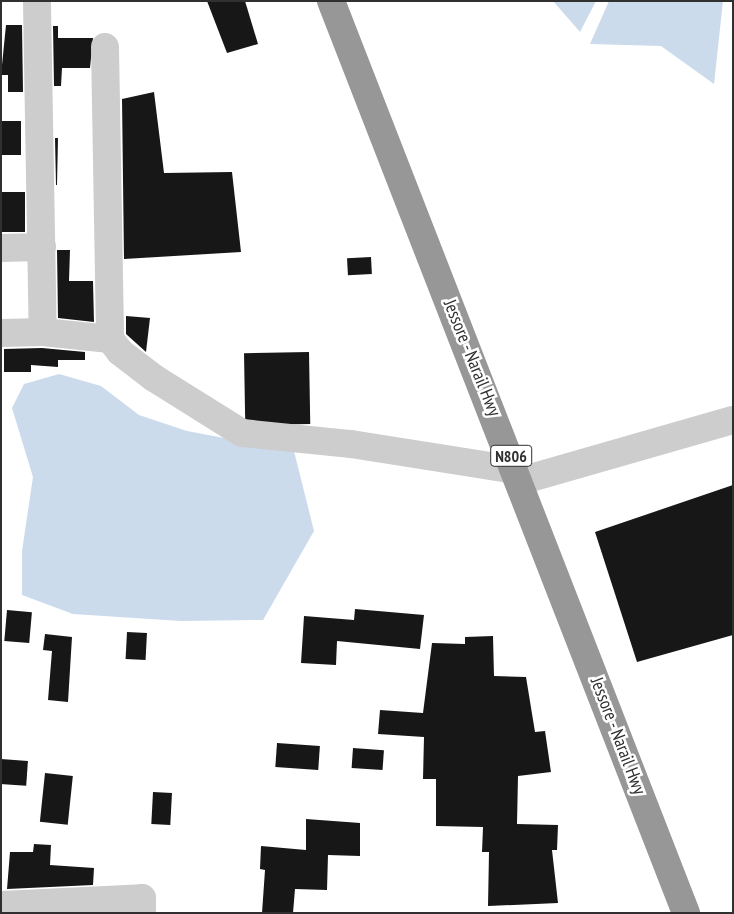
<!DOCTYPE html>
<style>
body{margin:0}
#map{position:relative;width:734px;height:914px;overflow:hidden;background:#fff;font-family:"PT Sans Narrow",sans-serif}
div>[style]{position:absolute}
.water>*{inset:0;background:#cbdbec}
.building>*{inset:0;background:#171717;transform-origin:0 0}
.minor>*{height:28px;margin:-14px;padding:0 14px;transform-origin:14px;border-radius:14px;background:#cdcdcd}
.highway>*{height:28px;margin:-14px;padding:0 14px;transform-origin:14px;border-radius:14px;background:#979797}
span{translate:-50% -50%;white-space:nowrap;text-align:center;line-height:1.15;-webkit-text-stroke:5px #fff;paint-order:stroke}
.shield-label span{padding:1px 4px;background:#fff;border:1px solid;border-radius:4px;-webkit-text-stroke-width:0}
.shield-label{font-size:16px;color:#303030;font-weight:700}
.street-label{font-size:18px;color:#303030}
.frame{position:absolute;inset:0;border:2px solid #303030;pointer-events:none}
</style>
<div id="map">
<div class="water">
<div style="clip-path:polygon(553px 1px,596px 1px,580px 32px)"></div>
<div style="clip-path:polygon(609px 1px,723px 1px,714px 84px,661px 46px,590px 44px)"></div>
<div style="clip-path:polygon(59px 374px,101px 386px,139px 415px,187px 431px,294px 451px,314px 531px,263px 620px,181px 621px,73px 614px,22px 595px,22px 551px,33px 477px,12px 408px,24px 384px)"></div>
</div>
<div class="building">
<div style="clip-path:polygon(207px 1px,245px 1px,258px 44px,227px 53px)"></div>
<div style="clip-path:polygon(6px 25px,22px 25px,23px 92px,8px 92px,8px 75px,1px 75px)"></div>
<div style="clip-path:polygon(53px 26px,58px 26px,58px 38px,93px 38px,90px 68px,62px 68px,61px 86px,54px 86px)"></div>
<div style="clip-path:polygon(154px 92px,164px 173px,232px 172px,241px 252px,124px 259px,122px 99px)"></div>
<div style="left:1px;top:121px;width:20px;height:34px"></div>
<div style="clip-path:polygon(55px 138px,58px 138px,57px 185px,56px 185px)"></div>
<div style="left:1px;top:192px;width:24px;height:40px"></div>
<div style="clip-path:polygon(57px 250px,70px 250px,69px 281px,93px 281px,94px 322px,58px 318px)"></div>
<div style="left:371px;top:257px;width:17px;height:24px;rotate:87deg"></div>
<div style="clip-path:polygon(126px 316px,150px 318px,146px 352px,126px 334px)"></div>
<div style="clip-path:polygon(42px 348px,85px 352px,85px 360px,58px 360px,58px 367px,31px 365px,31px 372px,4px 372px,4px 349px)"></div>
<div style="left:309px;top:352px;width:72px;height:65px;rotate:89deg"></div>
<div style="clip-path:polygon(733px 485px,733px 635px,637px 662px,595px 532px)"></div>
<div style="clip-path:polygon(355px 609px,424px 615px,420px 649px,337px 641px,336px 665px,301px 663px,304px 616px,354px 620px)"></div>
<div style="left:7px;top:610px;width:25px;height:31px;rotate:5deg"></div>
<div style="left:127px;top:632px;width:20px;height:27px;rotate:3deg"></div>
<div style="clip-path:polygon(45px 634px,72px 637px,68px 702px,48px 700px,52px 651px,43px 650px)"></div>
<div style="clip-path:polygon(493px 636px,494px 676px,526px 677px,535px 732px,545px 731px,551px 772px,518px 776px,517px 824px,558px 825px,557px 850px,552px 850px,558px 903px,488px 906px,489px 852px,482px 852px,483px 827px,436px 826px,436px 779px,423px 779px,424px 737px,378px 734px,380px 710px,423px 713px,432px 643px,465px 644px,465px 637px)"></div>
<div style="left:277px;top:743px;width:43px;height:24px;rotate:4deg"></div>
<div style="left:353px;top:748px;width:31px;height:20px;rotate:4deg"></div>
<div style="left:1px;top:759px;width:27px;height:25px;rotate:4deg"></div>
<div style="left:45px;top:773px;width:28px;height:49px;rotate:6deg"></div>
<div style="left:153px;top:792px;width:19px;height:32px;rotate:3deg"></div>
<div style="clip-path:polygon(306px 819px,360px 823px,360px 856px,328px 855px,327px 890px,295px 889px,293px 913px,262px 913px,265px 870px,260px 869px,261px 846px,306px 850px)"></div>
<div style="clip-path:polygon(34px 844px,51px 845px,50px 865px,94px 868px,93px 885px,7px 889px,10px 852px,33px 852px)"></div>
</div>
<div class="minor">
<div style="left:37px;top:4px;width:328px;rotate:89deg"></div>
<div style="left:105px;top:47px;width:292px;rotate:89deg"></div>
<div style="left:1px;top:248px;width:41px;rotate:-1.4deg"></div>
<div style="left:1px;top:333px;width:42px;rotate:-1.4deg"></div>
<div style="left:43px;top:332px;width:67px;rotate:6deg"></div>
<div style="left:110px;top:339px;width:16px;rotate:52deg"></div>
<div style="left:120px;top:352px;width:43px;rotate:37.4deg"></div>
<div style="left:154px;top:378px;width:104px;rotate:32deg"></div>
<div style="left:242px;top:433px;width:110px;rotate:5.8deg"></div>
<div style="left:351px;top:444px;width:167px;rotate:9deg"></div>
<div style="left:520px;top:481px;width:222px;rotate:-16deg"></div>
<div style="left:1px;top:905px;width:141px;rotate:-2.8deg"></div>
<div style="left:142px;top:898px;width:15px;rotate:90deg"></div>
</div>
<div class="highway">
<div style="left:331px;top:1px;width:979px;rotate:68.73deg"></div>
</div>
<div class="shield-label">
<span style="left:511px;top:456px">N806</span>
</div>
<div class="street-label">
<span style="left:472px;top:358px;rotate:68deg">Jessore - Narail Hwy</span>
<span style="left:618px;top:736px;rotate:69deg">Jessore - Narail Hwy</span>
</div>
<div class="frame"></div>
</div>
